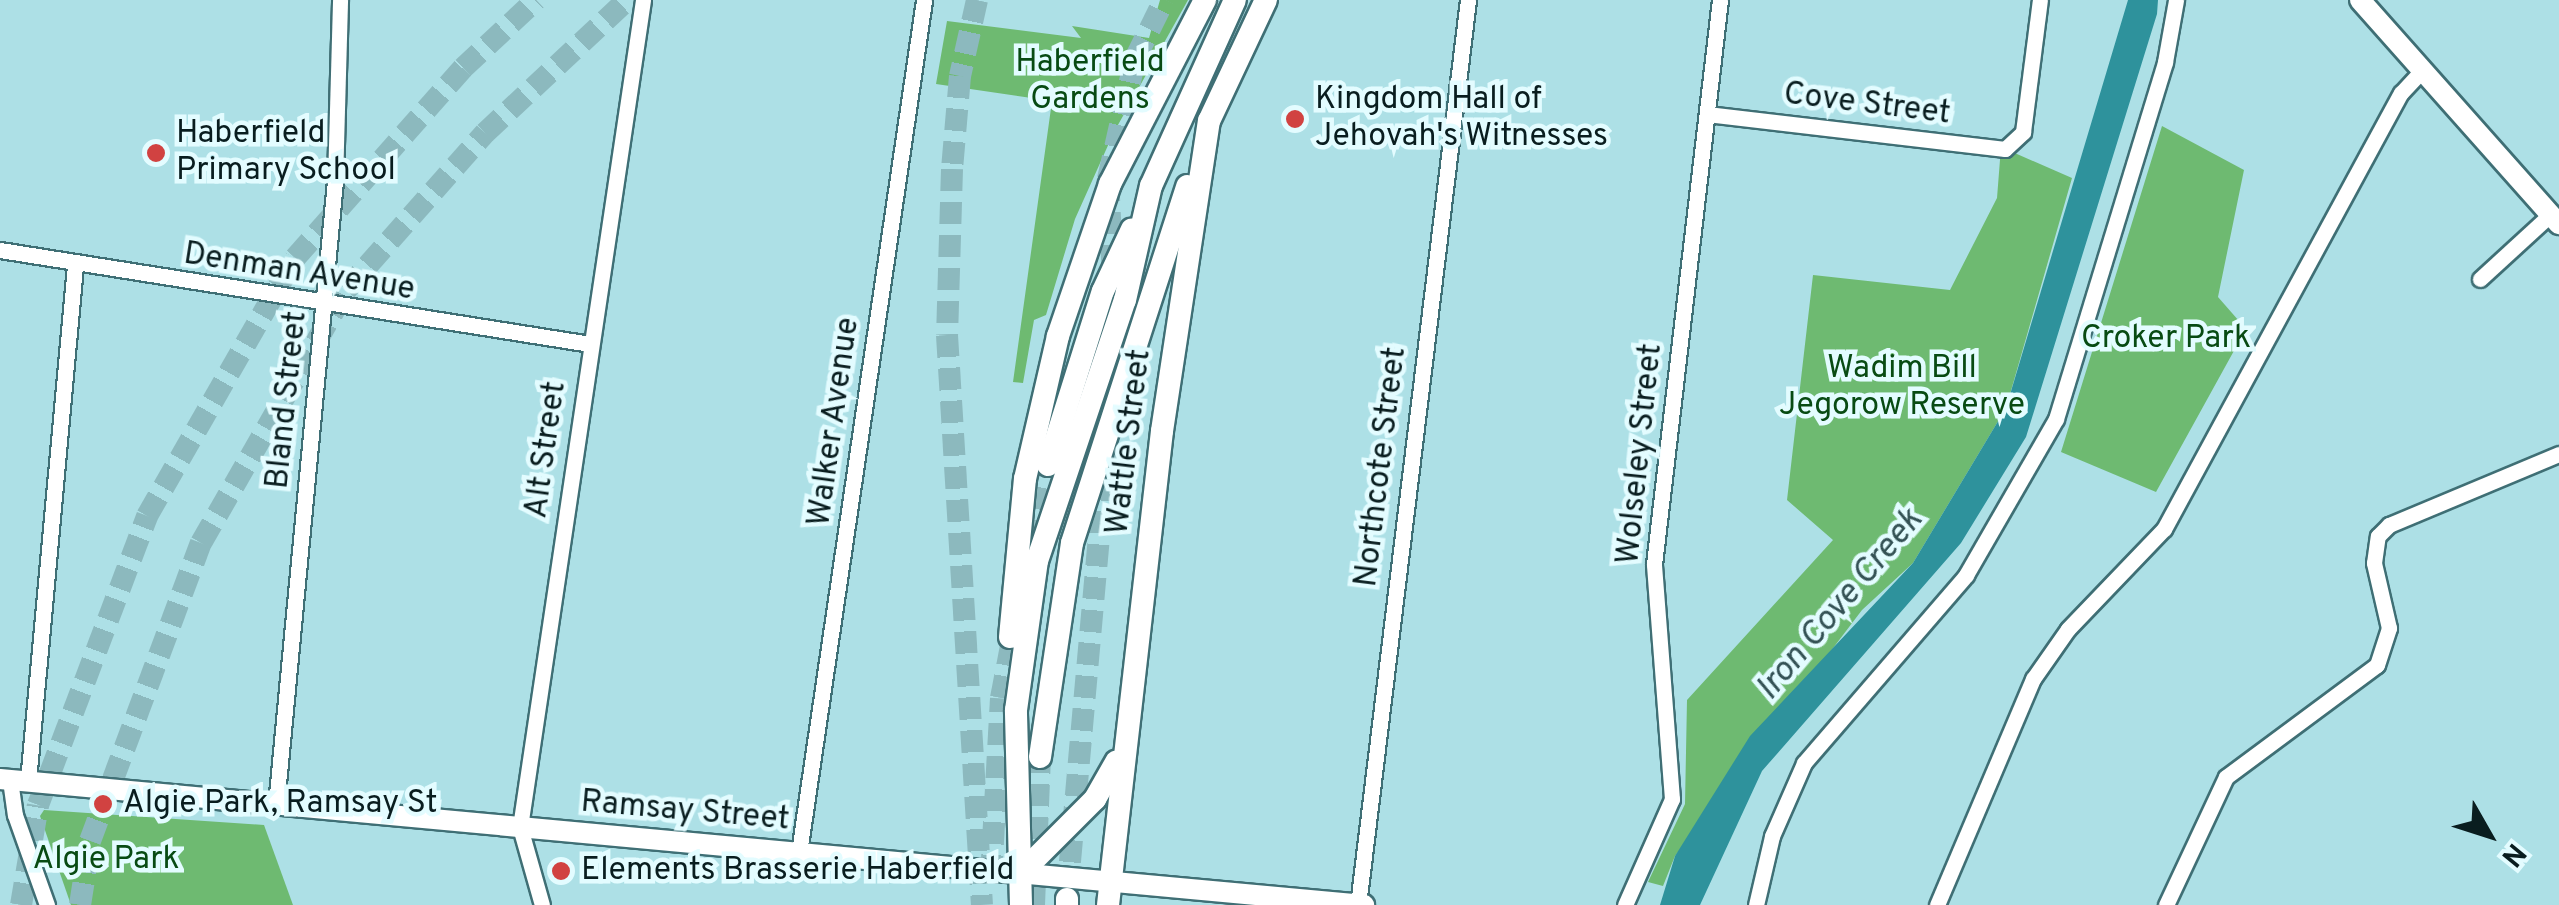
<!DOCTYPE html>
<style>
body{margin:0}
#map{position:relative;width:2559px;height:905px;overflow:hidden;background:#ade0e6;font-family:Overpass,sans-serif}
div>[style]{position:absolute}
.green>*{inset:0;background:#6eba71}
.water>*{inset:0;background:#2e929c}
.highway-tunnel>*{height:22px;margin-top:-11px;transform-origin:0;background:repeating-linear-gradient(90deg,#8cb9be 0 22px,transparent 0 33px)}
.roads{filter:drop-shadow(2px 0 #3f6f75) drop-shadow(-2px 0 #3f6f75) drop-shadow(0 2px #3f6f75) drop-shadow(0 -2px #3f6f75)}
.minor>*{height:15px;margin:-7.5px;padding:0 7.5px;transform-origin:7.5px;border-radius:7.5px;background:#fff}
.major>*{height:20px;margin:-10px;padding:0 10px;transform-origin:10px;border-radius:10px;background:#fff}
.highway>*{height:22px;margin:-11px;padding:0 11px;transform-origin:11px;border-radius:11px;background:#fff}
.dots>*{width:28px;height:28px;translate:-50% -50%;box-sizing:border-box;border:5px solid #e3fcff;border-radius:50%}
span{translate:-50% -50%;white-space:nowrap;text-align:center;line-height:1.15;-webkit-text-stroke:9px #e3fcff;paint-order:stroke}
.park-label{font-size:32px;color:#084b13}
.poi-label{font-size:32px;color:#091d1f}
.left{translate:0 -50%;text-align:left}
.street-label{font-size:32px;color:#091d1f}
.water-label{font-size:35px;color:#335154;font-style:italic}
.north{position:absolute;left:2439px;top:785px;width:100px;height:100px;-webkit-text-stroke:8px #e3fcff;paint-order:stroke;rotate:129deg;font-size:28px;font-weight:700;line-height:40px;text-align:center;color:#091d1f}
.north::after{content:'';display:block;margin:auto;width:35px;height:45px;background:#091d1f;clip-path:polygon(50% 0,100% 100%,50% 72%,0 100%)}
</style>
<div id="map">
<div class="green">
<div style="clip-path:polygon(1160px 0,1188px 0,1114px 132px,1075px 219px,1046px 315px,1034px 320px,1023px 383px,1013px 382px,1052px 101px,936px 84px,947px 21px,1081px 38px,1072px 26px,1149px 38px)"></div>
<div style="clip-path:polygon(2162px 126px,2244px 170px,2218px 297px,2246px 329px,2156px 492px,2061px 452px)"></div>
<div style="clip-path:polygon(2001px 147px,2072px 178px,2006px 408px,1913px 563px,1862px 610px,1675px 856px,1663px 886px,1648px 882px,1685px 804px,1687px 700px,1833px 540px,1787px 500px,1813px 275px,1950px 290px,1997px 198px)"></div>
<div style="clip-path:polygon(44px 810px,264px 825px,293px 905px,71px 905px,40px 816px)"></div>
</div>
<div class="water">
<div style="clip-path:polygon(2128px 0,2158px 0,2157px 14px,2026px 437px,1961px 543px,1762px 771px,1700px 905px,1660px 905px,1675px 856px,1750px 736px,1913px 563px,2006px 408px)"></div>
</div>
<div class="highway-tunnel">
<div style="left:977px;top:0;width:78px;rotate:102.6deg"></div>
<div style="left:960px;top:76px;width:93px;rotate:94.9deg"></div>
<div style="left:952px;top:169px;width:166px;rotate:91.7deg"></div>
<div style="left:947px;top:335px;width:571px;rotate:86.49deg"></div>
<div style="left:1109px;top:416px;width:116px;rotate:-87.5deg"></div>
<div style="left:1114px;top:300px;width:121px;rotate:-92.8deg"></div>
<div style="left:1108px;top:179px;width:123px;rotate:-77.3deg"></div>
<div style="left:1135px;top:59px;width:66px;rotate:-63.8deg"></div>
<div style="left:1025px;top:574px;width:111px;rotate:-78.1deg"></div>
<div style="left:991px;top:877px;width:179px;rotate:-86.8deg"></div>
<div style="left:1001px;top:698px;width:79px;rotate:-79.1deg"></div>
<div style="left:1067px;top:895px;width:449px;rotate:-84.9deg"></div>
<div style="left:21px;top:905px;width:101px;rotate:-80.4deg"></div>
<div style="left:38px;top:805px;width:309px;rotate:-69.3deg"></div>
<div style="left:147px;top:516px;width:297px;rotate:-60.2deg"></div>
<div style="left:295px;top:258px;width:254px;rotate:-48.5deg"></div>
<div style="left:463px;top:68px;width:100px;rotate:-43deg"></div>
<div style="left:80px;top:905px;width:65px;rotate:-81.1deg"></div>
<div style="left:90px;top:841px;width:318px;rotate:-69.6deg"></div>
<div style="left:201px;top:543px;width:292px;rotate:-60.2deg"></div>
<div style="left:346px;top:290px;width:210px;rotate:-48.5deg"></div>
<div style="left:485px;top:133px;width:195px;rotate:-43.1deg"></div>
<div style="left:1034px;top:905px;width:148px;rotate:-87.7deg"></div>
</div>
<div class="roads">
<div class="minor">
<div style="left:1707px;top:114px;width:300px;rotate:6.7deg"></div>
<div style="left:2005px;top:149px;width:25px;rotate:-43deg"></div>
<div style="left:2023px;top:132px;width:133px;rotate:-82.7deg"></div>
<div style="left:0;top:250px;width:597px;rotate:9.05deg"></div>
<div style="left:2480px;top:279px;width:96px;rotate:-42.5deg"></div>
<div style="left:10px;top:780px;width:35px;rotate:82deg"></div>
<div style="left:15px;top:815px;width:96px;rotate:70.4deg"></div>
<div style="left:28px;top:781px;width:517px;rotate:-84.79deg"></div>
<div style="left:276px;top:805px;width:627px;rotate:-84.6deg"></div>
<div style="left:335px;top:181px;width:181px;rotate:-88.4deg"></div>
<div style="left:799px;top:852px;width:861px;rotate:-81.65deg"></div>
<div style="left:542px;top:905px;width:81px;rotate:-105.8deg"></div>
<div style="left:520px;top:827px;width:836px;rotate:-81.54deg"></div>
<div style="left:1358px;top:905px;width:912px;rotate:-83.07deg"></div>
<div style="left:1625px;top:905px;width:116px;rotate:-66.1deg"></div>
<div style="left:1672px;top:799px;width:236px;rotate:-94.4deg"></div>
<div style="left:1654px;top:564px;width:568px;rotate:-83.33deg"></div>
<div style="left:1756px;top:905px;width:71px;rotate:-76.9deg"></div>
<div style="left:1772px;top:836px;width:80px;rotate:-66.3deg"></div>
<div style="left:1804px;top:763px;width:248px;rotate:-49.2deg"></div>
<div style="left:1966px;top:575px;width:180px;rotate:-60deg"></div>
<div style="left:2056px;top:419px;width:373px;rotate:-73deg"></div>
<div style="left:2165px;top:62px;width:63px;rotate:-79.9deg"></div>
<div style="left:1937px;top:905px;width:246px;rotate:-67deg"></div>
<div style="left:2033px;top:679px;width:61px;rotate:-55deg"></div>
<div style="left:2068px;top:629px;width:139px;rotate:-46.2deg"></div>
<div style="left:2164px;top:529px;width:496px;rotate:-61.5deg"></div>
<div style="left:2401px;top:93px;width:33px;rotate:-47deg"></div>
<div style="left:2166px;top:905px;width:141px;rotate:-64.9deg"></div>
<div style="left:2226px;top:777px;width:188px;rotate:-36.6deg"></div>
<div style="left:2377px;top:665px;width:39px;rotate:-72deg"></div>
<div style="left:2389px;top:628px;width:67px;rotate:-103deg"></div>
<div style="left:2374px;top:563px;width:27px;rotate:-82deg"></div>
<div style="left:2378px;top:536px;width:16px;rotate:-45deg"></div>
<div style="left:2389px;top:525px;width:184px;rotate:-22.7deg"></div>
</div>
<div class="major">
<div style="left:2360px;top:0;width:300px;rotate:48.4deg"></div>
<div style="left:0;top:779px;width:1370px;rotate:5.28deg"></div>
</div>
<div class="highway">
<div style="left:1048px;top:465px;width:182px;rotate:-72.5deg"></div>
<div style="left:1103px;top:291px;width:68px;rotate:-64.9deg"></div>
<div style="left:1010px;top:637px;width:159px;rotate:-84.6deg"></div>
<div style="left:1025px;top:479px;width:147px;rotate:-77deg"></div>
<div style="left:1058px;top:336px;width:161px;rotate:-71.1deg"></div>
<div style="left:1110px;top:184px;width:207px;rotate:-62.7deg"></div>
<div style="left:1040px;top:757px;width:216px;rotate:-81.5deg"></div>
<div style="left:1072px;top:543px;width:375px;rotate:-72.1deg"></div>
<div style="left:1021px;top:873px;width:105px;rotate:-45deg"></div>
<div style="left:1095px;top:799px;width:43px;rotate:-60.4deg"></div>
<div style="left:1021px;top:905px;width:195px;rotate:-91.5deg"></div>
<div style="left:1016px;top:710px;width:150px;rotate:-82deg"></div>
<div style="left:1037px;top:561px;width:275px;rotate:-71.4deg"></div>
<div style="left:1125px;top:300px;width:117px;rotate:-77.2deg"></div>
<div style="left:1151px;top:186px;width:204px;rotate:-65.7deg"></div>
<div style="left:1067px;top:905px;width:6px;rotate:-90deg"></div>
<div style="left:1108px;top:905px;width:477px;rotate:-83.5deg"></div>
<div style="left:1162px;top:431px;width:314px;rotate:-81.4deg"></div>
<div style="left:1209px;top:121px;width:134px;rotate:-64.8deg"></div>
</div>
</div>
<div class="dots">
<div style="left:1295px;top:119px;background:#d14241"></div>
<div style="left:156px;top:153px;background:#d14241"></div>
<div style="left:103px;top:804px;background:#d14241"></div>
<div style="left:561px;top:871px;background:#d14241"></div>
</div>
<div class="park-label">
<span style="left:1090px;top:82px">Haberfield<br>Gardens</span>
<span style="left:2166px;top:339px">Croker Park</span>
<span style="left:1902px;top:388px">Wadim Bill<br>Jegorow Reserve</span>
<span style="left:106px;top:860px">Algie Park</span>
</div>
<div class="poi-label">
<span class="left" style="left:1315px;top:119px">Kingdom Hall of<br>Jehovah's Witnesses</span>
<span class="left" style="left:176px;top:153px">Haberfield<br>Primary School</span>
<span class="left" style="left:123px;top:804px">Algie Park, Ramsay St</span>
<span class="left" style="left:581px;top:871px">Elements Brasserie Haberfield</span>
</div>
<div class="street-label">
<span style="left:1867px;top:105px;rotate:7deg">Cove Street</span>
<span style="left:299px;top:273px;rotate:9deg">Denman Avenue</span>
<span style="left:288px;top:400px;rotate:-84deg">Bland Street</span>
<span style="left:835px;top:422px;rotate:-82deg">Walker Avenue</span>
<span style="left:1130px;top:442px;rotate:-83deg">Wattle Street</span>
<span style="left:547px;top:450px;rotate:-82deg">Alt Street</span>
<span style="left:1641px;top:454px;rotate:-84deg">Wolseley Street</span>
<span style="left:1382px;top:467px;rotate:-83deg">Northcote Street</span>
<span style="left:685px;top:812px;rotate:5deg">Ramsay Street</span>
</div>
<div class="water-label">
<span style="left:1840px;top:605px;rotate:-50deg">Iron Cove Creek</span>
</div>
<div class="north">N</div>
</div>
